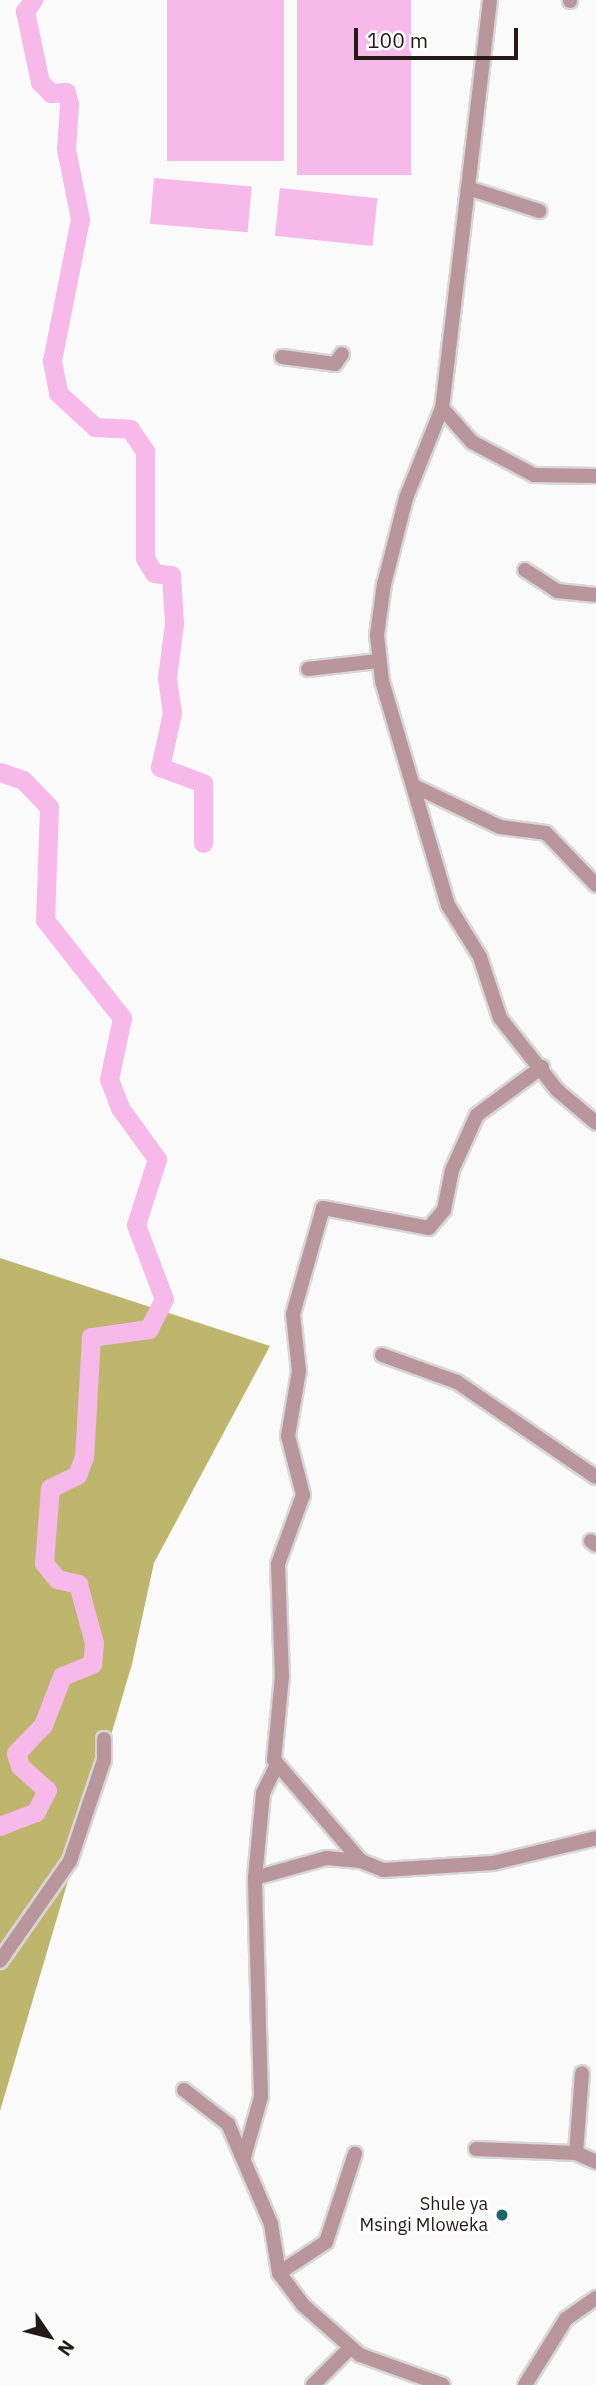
<!DOCTYPE html>
<style>
body{margin:0}
#map{position:relative;width:596px;height:2385px;overflow:hidden;background:#fafafa;font-family:"IBM Plex Sans",sans-serif}
div>[style]{position:absolute}
.forest>*{inset:0;background:#beb66d}
.water>*{inset:0;background:#f6b9ea;transform-origin:0 0}
.river>*{height:19px;margin:-9.5px;padding:0 9.5px;transform-origin:9.5px;border-radius:9.5px;background:#f6b9ea}
.roads{filter:drop-shadow(2px 0 #d8d6d6) drop-shadow(-2px 0 #d8d6d6) drop-shadow(0 2px #d8d6d6) drop-shadow(0 -2px #d8d6d6)}
.minor>*{height:14px;margin:-7px;padding:0 7px;transform-origin:7px;border-radius:7px;background:#b9969c}
.dots>*{width:19px;height:19px;translate:-50% -50%;box-sizing:border-box;border:4px solid #fff;border-radius:50%}
span{translate:-50% -50%;white-space:nowrap;text-align:center;line-height:1.15;-webkit-text-stroke:6px #fff;paint-order:stroke}
.poi-label{font-size:18px;color:#251a16}
.right{translate:-100% -50%;text-align:right}
.north{position:absolute;left:14px;top:2301px;width:70px;height:70px;-webkit-text-stroke:5px #fff;paint-order:stroke;rotate:125deg;font-size:19px;font-weight:700;line-height:28px;text-align:center;color:#251a16}
.north::after{content:'';display:block;margin:auto;width:24px;height:32px;background:#251a16;clip-path:polygon(50% 0,100% 100%,50% 72%,0 100%)}
.scale{position:absolute;left:354px;top:28px;width:164px;height:32px;box-sizing:border-box;border:4px solid #251a16;border-top:0;padding-left:9px;font-size:21px;line-height:24px;white-space:nowrap;color:#251a16;-webkit-text-stroke:5px #fff;paint-order:stroke}
</style>
<div id="map">
<div class="forest">
<div style="clip-path:polygon(0 1258px,270px 1346px,154px 1563px,132px 1664px,0 2111px)"></div>
</div>
<div class="water">
<div style="left:167px;top:0;width:117px;height:161px"></div>
<div style="left:297px;top:0;width:114px;height:175px"></div>
<div style="left:154px;top:178px;width:98px;height:46px;rotate:5deg"></div>
<div style="left:280px;top:188px;width:98px;height:48px;rotate:6deg"></div>
</div>
<div class="river">
<div style="left:33px;top:0;width:14px;rotate:126deg"></div>
<div style="left:25px;top:11px;width:73px;rotate:78.1deg"></div>
<div style="left:40px;top:82px;width:16px;rotate:45deg"></div>
<div style="left:51px;top:93px;width:15px;rotate:-4deg"></div>
<div style="left:66px;top:92px;width:12px;rotate:76deg"></div>
<div style="left:69px;top:104px;width:45px;rotate:93.8deg"></div>
<div style="left:66px;top:149px;width:71px;rotate:78.7deg"></div>
<div style="left:80px;top:219px;width:145px;rotate:101.2deg"></div>
<div style="left:52px;top:361px;width:33px;rotate:79deg"></div>
<div style="left:58px;top:393px;width:50px;rotate:42.6deg"></div>
<div style="left:95px;top:427px;width:35px;rotate:3deg"></div>
<div style="left:130px;top:429px;width:27px;rotate:56deg"></div>
<div style="left:145px;top:451px;width:107px;rotate:90deg"></div>
<div style="left:145px;top:558px;width:17px;rotate:59deg"></div>
<div style="left:154px;top:573px;width:17px;rotate:7deg"></div>
<div style="left:171px;top:575px;width:48px;rotate:86.4deg"></div>
<div style="left:174px;top:623px;width:55px;rotate:97.3deg"></div>
<div style="left:167px;top:678px;width:35px;rotate:82deg"></div>
<div style="left:172px;top:713px;width:55px;rotate:102.5deg"></div>
<div style="left:160px;top:767px;width:46px;rotate:20.4deg"></div>
<div style="left:203px;top:783px;width:60px;rotate:90deg"></div>
<div style="left:0;top:772px;width:24px;rotate:19deg"></div>
<div style="left:23px;top:780px;width:37px;rotate:46deg"></div>
<div style="left:49px;top:807px;width:113px;rotate:92deg"></div>
<div style="left:45px;top:920px;width:125px;rotate:51.8deg"></div>
<div style="left:122px;top:1018px;width:62px;rotate:102deg"></div>
<div style="left:109px;top:1079px;width:31px;rotate:69deg"></div>
<div style="left:120px;top:1108px;width:63px;rotate:54deg"></div>
<div style="left:157px;top:1159px;width:69px;rotate:107.7deg"></div>
<div style="left:136px;top:1225px;width:79px;rotate:69.3deg"></div>
<div style="left:164px;top:1299px;width:34px;rotate:117deg"></div>
<div style="left:149px;top:1329px;width:59px;rotate:172.1deg"></div>
<div style="left:91px;top:1337px;width:120px;rotate:93.3deg"></div>
<div style="left:84px;top:1457px;width:19px;rotate:111deg"></div>
<div style="left:77px;top:1475px;width:30px;rotate:154deg"></div>
<div style="left:50px;top:1488px;width:75px;rotate:94.6deg"></div>
<div style="left:44px;top:1563px;width:21px;rotate:51deg"></div>
<div style="left:57px;top:1579px;width:22px;rotate:13deg"></div>
<div style="left:78px;top:1584px;width:61px;rotate:74.8deg"></div>
<div style="left:94px;top:1643px;width:21px;rotate:95deg"></div>
<div style="left:92px;top:1664px;width:32px;rotate:158deg"></div>
<div style="left:62px;top:1676px;width:53px;rotate:111.2deg"></div>
<div style="left:43px;top:1725px;width:39px;rotate:134deg"></div>
<div style="left:16px;top:1753px;width:14px;rotate:73deg"></div>
<div style="left:20px;top:1766px;width:36px;rotate:42deg"></div>
<div style="left:47px;top:1790px;width:25px;rotate:117deg"></div>
<div style="left:36px;top:1812px;width:39px;rotate:159deg"></div>
</div>
<div class="roads">
<div class="minor">
<div style="left:490px;top:0;width:411px;rotate:96.7deg"></div>
<div style="left:442px;top:408px;width:45px;rotate:48.6deg"></div>
<div style="left:472px;top:442px;width:70px;rotate:28deg"></div>
<div style="left:534px;top:475px;width:62px;rotate:0.9deg"></div>
<div style="left:570px;top:1px;width:1px;rotate:-90deg"></div>
<div style="left:468px;top:188px;width:75px;rotate:17.9deg"></div>
<div style="left:282px;top:357px;width:53px;rotate:7.5deg"></div>
<div style="left:335px;top:364px;width:12px;rotate:-55deg"></div>
<div style="left:442px;top:408px;width:97px;rotate:111.8deg"></div>
<div style="left:406px;top:498px;width:89px;rotate:104.3deg"></div>
<div style="left:384px;top:584px;width:51px;rotate:97.8deg"></div>
<div style="left:377px;top:635px;width:46px;rotate:83.8deg"></div>
<div style="left:382px;top:681px;width:234px;rotate:73.6deg"></div>
<div style="left:448px;top:905px;width:61px;rotate:58.4deg"></div>
<div style="left:480px;top:957px;width:64px;rotate:71.8deg"></div>
<div style="left:500px;top:1018px;width:92px;rotate:51.6deg"></div>
<div style="left:557px;top:1090px;width:51px;rotate:40.2deg"></div>
<div style="left:525px;top:570px;width:38px;rotate:33deg"></div>
<div style="left:557px;top:591px;width:39px;rotate:6deg"></div>
<div style="left:308px;top:669px;width:70px;rotate:-6.5deg"></div>
<div style="left:414px;top:786px;width:95px;rotate:25.5deg"></div>
<div style="left:500px;top:827px;width:46px;rotate:7.4deg"></div>
<div style="left:546px;top:833px;width:72px;rotate:46.1deg"></div>
<div style="left:542px;top:1067px;width:81px;rotate:143.6deg"></div>
<div style="left:477px;top:1115px;width:60px;rotate:114.4deg"></div>
<div style="left:452px;top:1170px;width:41px;rotate:101.3deg"></div>
<div style="left:444px;top:1210px;width:23px;rotate:130deg"></div>
<div style="left:429px;top:1228px;width:108px;rotate:-169.3deg"></div>
<div style="left:323px;top:1208px;width:110px;rotate:105.8deg"></div>
<div style="left:293px;top:1314px;width:57px;rotate:84deg"></div>
<div style="left:299px;top:1371px;width:66px;rotate:99.6deg"></div>
<div style="left:288px;top:1436px;width:61px;rotate:75.7deg"></div>
<div style="left:303px;top:1495px;width:73px;rotate:109.9deg"></div>
<div style="left:278px;top:1564px;width:112px;rotate:88deg"></div>
<div style="left:282px;top:1676px;width:84px;rotate:95.4deg"></div>
<div style="left:274px;top:1760px;width:133px;rotate:49.3deg"></div>
<div style="left:361px;top:1861px;width:24px;rotate:22deg"></div>
<div style="left:383px;top:1870px;width:110px;rotate:-3.6deg"></div>
<div style="left:493px;top:1863px;width:106px;rotate:-13.6deg"></div>
<div style="left:382px;top:1355px;width:80px;rotate:19.8deg"></div>
<div style="left:457px;top:1382px;width:168px;rotate:34.4deg"></div>
<div style="left:591px;top:1541px;width:6px;rotate:39deg"></div>
<div style="left:255px;top:1878px;width:74px;rotate:-15.7deg"></div>
<div style="left:326px;top:1858px;width:35px;rotate:5deg"></div>
<div style="left:0;top:1961px;width:122px;rotate:-55deg"></div>
<div style="left:70px;top:1861px;width:107px;rotate:-71.4deg"></div>
<div style="left:104px;top:1760px;width:21px;rotate:-90deg"></div>
<div style="left:184px;top:2090px;width:56px;rotate:37.7deg"></div>
<div style="left:228px;top:2124px;width:109px;rotate:66.7deg"></div>
<div style="left:271px;top:2224px;width:50px;rotate:80.7deg"></div>
<div style="left:279px;top:2273px;width:40px;rotate:53deg"></div>
<div style="left:303px;top:2305px;width:76px;rotate:41.3deg"></div>
<div style="left:360px;top:2355px;width:88px;rotate:19.9deg"></div>
<div style="left:476px;top:2149px;width:100px;rotate:2.3deg"></div>
<div style="left:576px;top:2153px;width:22px;rotate:24deg"></div>
<div style="left:576px;top:2153px;width:80px;rotate:-85.7deg"></div>
<div style="left:244px;top:2157px;width:62px;rotate:-74.2deg"></div>
<div style="left:261px;top:2097px;width:219px;rotate:-91.6deg"></div>
<div style="left:255px;top:1878px;width:85px;rotate:-84.6deg"></div>
<div style="left:263px;top:1793px;width:30px;rotate:-64deg"></div>
<div style="left:279px;top:2273px;width:56px;rotate:-33.4deg"></div>
<div style="left:326px;top:2242px;width:93px;rotate:-71.8deg"></div>
<div style="left:313px;top:2385px;width:52px;rotate:-45deg"></div>
<div style="left:525px;top:2385px;width:78px;rotate:-58.2deg"></div>
<div style="left:566px;top:2319px;width:37px;rotate:-35deg"></div>
</div>
</div>
<div class="dots">
<div style="left:502px;top:2215px;background:#19676b"></div>
</div>
<div class="poi-label">
<span class="right" style="left:488px;top:2215px">Shule ya<br>Msingi Mloweka</span>
</div>
<div class="north">N</div>
<div class="scale">100 m</div>
</div>
